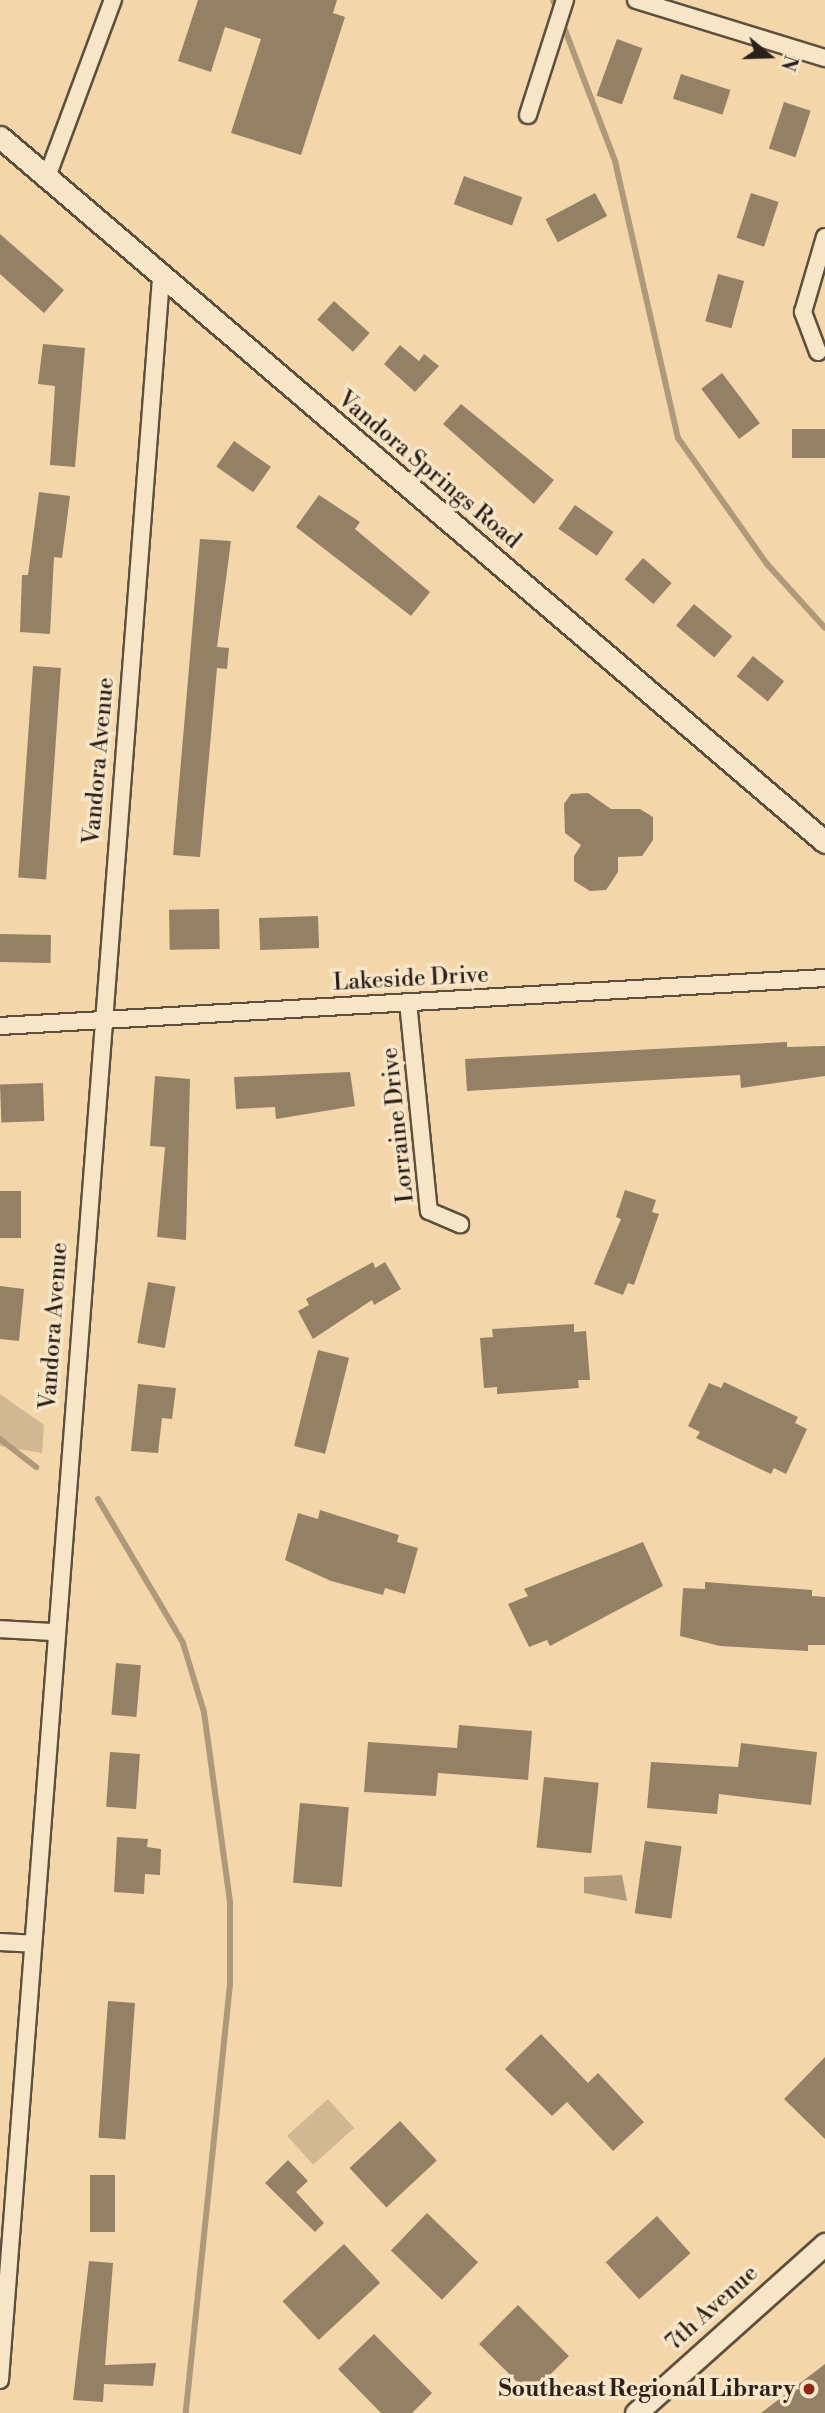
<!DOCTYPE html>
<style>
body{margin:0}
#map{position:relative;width:825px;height:2413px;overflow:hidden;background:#f3d7ab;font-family:"Libre Bodoni",serif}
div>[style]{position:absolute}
.green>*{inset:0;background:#d1b892;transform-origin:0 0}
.water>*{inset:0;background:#af997a}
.stream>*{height:6px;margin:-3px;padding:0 3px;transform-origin:3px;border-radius:3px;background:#af997a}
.building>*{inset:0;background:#938065;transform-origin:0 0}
.roads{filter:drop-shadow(2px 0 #5d4e3e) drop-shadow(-2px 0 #5d4e3e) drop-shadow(0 2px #5d4e3e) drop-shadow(0 -2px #5d4e3e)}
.street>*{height:16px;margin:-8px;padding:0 8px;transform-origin:8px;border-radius:8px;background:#f7e5c8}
.secondary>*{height:21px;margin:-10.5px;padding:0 10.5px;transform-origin:10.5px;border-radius:10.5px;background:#f7e5c8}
.dots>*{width:19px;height:19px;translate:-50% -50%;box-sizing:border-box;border:4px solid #f7e5c8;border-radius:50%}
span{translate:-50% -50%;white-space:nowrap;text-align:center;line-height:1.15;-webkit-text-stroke:7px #f7e5c8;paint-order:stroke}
.street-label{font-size:23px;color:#2b211a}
.poi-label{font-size:23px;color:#2b211a;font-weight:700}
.right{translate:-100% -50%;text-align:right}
.north{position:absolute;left:734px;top:21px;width:70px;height:70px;-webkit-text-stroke:5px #f7e5c8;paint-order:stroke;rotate:109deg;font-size:19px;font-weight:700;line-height:28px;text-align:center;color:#2b211a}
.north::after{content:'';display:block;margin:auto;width:24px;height:32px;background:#2b211a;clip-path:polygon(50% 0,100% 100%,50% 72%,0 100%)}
</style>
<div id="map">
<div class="green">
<div style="clip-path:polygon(0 1394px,44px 1425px,42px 1453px,0 1446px)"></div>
<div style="left:328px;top:2099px;width:39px;height:55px;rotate:48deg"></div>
</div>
<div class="water">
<div style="clip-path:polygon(622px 1875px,627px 1901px,584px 1893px,584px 1877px)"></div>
</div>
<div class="stream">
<div style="left:553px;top:0;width:13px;rotate:67deg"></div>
<div style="left:562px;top:22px;width:149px;rotate:69.1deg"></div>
<div style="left:615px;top:161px;width:284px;rotate:77.2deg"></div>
<div style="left:678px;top:438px;width:154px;rotate:54.8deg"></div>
<div style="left:767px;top:564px;width:86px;rotate:47.8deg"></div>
<div style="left:0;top:1439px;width:46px;rotate:37.9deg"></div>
<div style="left:98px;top:1499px;width:167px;rotate:59.4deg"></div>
<div style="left:183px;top:1643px;width:72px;rotate:73.1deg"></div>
<div style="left:204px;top:1712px;width:193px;rotate:82.2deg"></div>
<div style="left:230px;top:1903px;width:81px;rotate:90deg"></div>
<div style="left:230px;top:1984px;width:431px;rotate:95.9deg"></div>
</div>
<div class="building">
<div style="clip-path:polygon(198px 0,337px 0,333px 13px,345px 17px,301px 155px,231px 133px,261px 39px,225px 27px,211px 72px,178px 61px)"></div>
<div style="left:617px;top:39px;width:27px;height:60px;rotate:20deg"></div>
<div style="left:681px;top:74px;width:52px;height:26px;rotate:18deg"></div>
<div style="left:784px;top:102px;width:28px;height:49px;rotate:18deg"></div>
<div style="left:464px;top:176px;width:62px;height:30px;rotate:20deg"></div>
<div style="left:595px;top:193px;width:26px;height:56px;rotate:62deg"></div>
<div style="left:751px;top:193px;width:29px;height:47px;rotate:18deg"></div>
<div style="clip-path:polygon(0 234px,64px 290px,44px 313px,0 274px)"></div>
<div style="left:718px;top:274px;width:27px;height:49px;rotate:15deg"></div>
<div style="left:334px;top:301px;width:48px;height:25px;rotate:42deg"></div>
<div style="clip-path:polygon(43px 344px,85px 348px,75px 467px,50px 465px,55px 386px,38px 384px)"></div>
<div style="clip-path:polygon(400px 345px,419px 361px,424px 354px,439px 366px,415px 392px,384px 364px)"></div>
<div style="left:722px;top:373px;width:63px;height:26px;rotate:53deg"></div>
<div style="clip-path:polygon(461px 404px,554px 480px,534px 504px,443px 424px)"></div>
<div style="left:792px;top:429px;width:33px;height:29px"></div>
<div style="left:234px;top:441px;width:45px;height:31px;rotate:35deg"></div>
<div style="clip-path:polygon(39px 492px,70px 496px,62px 558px,54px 557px,50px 634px,20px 632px,22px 575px,28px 575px)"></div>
<div style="clip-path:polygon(319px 495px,360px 522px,355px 529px,430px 592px,411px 616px,296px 527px)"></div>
<div style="left:575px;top:505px;width:47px;height:29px;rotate:35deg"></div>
<div style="clip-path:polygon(200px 539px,231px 541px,217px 647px,229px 648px,227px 669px,217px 668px,200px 857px,173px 855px)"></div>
<div style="left:643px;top:558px;width:38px;height:28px;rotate:41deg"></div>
<div style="left:694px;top:604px;width:50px;height:28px;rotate:40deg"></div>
<div style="left:753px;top:656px;width:40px;height:26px;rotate:39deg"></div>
<div style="left:33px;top:666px;width:28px;height:212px;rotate:4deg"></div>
<div style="clip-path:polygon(588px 793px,611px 809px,640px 809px,653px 817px,653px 840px,642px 856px,618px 857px,618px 872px,606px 890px,590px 891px,574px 881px,574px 856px,581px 845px,565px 833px,564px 804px,571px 794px)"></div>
<div style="left:219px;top:909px;width:40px;height:50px;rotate:89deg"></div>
<div style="left:318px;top:916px;width:32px;height:59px;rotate:88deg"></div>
<div style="left:0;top:934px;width:51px;height:28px;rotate:1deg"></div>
<div style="clip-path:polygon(787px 1042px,787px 1047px,825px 1046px,825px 1076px,741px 1088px,740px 1075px,467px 1091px,465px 1059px)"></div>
<div style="clip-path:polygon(350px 1072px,355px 1106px,276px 1119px,275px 1107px,236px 1109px,234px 1077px)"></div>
<div style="clip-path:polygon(155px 1076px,190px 1079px,186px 1240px,157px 1237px,165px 1147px,150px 1146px)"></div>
<div style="left:43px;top:1083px;width:38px;height:43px;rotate:88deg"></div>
<div style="clip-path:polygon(625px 1190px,656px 1200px,652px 1212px,659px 1214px,634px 1285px,628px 1283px,623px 1295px,594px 1284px,621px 1219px,616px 1217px)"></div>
<div style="left:21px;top:1191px;width:47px;height:21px;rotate:90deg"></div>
<div style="clip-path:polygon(373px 1262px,375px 1268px,385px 1262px,401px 1289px,374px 1305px,372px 1300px,313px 1339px,298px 1311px,309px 1305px,306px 1299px)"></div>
<div style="left:148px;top:1282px;width:28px;height:62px;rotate:10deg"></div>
<div style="clip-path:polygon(0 1286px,24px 1289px,19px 1341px,0 1339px)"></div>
<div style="clip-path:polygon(574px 1324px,574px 1332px,586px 1331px,590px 1380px,578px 1380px,579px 1388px,497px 1394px,497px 1387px,484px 1388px,480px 1338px,493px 1337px,492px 1329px)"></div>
<div style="left:318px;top:1350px;width:32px;height:99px;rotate:14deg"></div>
<div style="clip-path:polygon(724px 1382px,798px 1417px,795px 1423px,807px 1429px,786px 1474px,774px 1468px,771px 1474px,696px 1438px,700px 1432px,688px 1426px,709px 1383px,721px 1388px)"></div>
<div style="clip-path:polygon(138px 1384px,176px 1388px,172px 1419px,162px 1418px,158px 1453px,131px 1451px)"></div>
<div style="clip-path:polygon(320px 1510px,399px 1535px,397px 1542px,418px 1548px,405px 1594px,385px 1588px,383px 1595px,331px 1581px,285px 1560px,298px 1513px,318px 1519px)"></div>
<div style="clip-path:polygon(643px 1542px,663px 1586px,550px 1646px,547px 1640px,529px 1647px,508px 1604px,528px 1596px,524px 1589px)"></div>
<div style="clip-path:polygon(705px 1582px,812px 1590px,812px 1596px,825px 1597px,825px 1645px,808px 1645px,808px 1651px,720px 1646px,680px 1636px,683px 1588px,705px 1589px)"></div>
<div style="left:116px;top:1663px;width:25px;height:52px;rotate:5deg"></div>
<div style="clip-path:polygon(459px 1725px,532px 1731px,528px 1780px,438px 1773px,436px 1796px,364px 1792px,368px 1742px,457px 1748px)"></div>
<div style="clip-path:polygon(741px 1743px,817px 1752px,811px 1805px,719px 1794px,717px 1814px,647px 1808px,651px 1762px,738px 1767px)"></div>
<div style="left:110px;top:1752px;width:30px;height:55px;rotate:4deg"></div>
<div style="left:544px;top:1777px;width:55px;height:71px;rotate:6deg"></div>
<div style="left:300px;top:1803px;width:49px;height:80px;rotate:5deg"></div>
<div style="clip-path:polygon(117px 1837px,148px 1839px,147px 1847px,161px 1849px,160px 1875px,145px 1874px,144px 1894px,114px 1892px)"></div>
<div style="left:645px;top:1841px;width:37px;height:73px;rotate:8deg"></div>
<div style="left:108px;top:2001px;width:27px;height:137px;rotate:4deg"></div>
<div style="clip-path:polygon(541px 2034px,588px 2083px,598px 2073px,644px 2122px,613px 2151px,567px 2102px,552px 2116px,505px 2069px)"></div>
<div style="clip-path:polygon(825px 2057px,825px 2139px,784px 2099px)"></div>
<div style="left:400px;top:2121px;width:54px;height:69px;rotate:47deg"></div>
<div style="clip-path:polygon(288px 2160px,308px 2181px,296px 2192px,324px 2223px,315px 2232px,265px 2183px)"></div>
<div style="left:90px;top:2175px;width:25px;height:57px"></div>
<div style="left:427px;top:2213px;width:71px;height:52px;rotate:44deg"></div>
<div style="left:657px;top:2216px;width:50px;height:69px;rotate:48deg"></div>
<div style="left:344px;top:2244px;width:53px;height:84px;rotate:47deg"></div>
<div style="clip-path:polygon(89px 2261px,113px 2263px,105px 2365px,156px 2363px,153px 2386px,104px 2384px,103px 2402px,73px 2400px)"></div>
<div style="left:518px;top:2305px;width:72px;height:55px;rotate:45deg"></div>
<div style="clip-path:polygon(374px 2334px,432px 2393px,412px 2413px,381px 2413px,338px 2369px)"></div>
<div style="clip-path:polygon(825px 2364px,825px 2413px,761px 2413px)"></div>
</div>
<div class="roads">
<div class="street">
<div style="left:636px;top:0;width:198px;rotate:17.1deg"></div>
<div style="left:528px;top:115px;width:121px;rotate:-72.2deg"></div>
<div style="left:47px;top:177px;width:189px;rotate:-69.6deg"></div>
<div style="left:818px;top:352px;width:43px;rotate:-110.6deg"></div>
<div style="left:803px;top:312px;width:78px;rotate:-73.7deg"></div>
<div style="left:408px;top:1002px;width:210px;rotate:84.3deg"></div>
<div style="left:429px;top:1211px;width:34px;rotate:23deg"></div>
<div style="left:0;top:1026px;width:826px;rotate:-3.33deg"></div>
<div style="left:0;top:1629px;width:53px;rotate:3.2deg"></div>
<div style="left:0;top:1942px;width:33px;rotate:3deg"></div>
<div style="left:0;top:2380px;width:2109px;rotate:-85.62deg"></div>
</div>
<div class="secondary">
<div style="left:0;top:137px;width:1085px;rotate:40.52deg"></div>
<div style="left:636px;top:2413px;width:254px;rotate:-41.8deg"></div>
</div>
</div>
<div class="dots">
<div style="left:809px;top:2389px;background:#8f2418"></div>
</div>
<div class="street-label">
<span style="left:429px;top:470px;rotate:40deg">Vandora Springs Road</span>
<span style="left:99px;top:761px;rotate:-85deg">Vandora Avenue</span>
<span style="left:411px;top:979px;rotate:-3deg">Lakeside Drive</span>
<span style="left:398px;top:1125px;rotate:-96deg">Lorraine Drive</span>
<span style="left:54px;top:1326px;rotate:-86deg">Vandora Avenue</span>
<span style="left:712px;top:2308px;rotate:-42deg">7th Avenue</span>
</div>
<div class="poi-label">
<span class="right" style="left:795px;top:2389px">Southeast Regional Library</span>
</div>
<div class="north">N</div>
</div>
